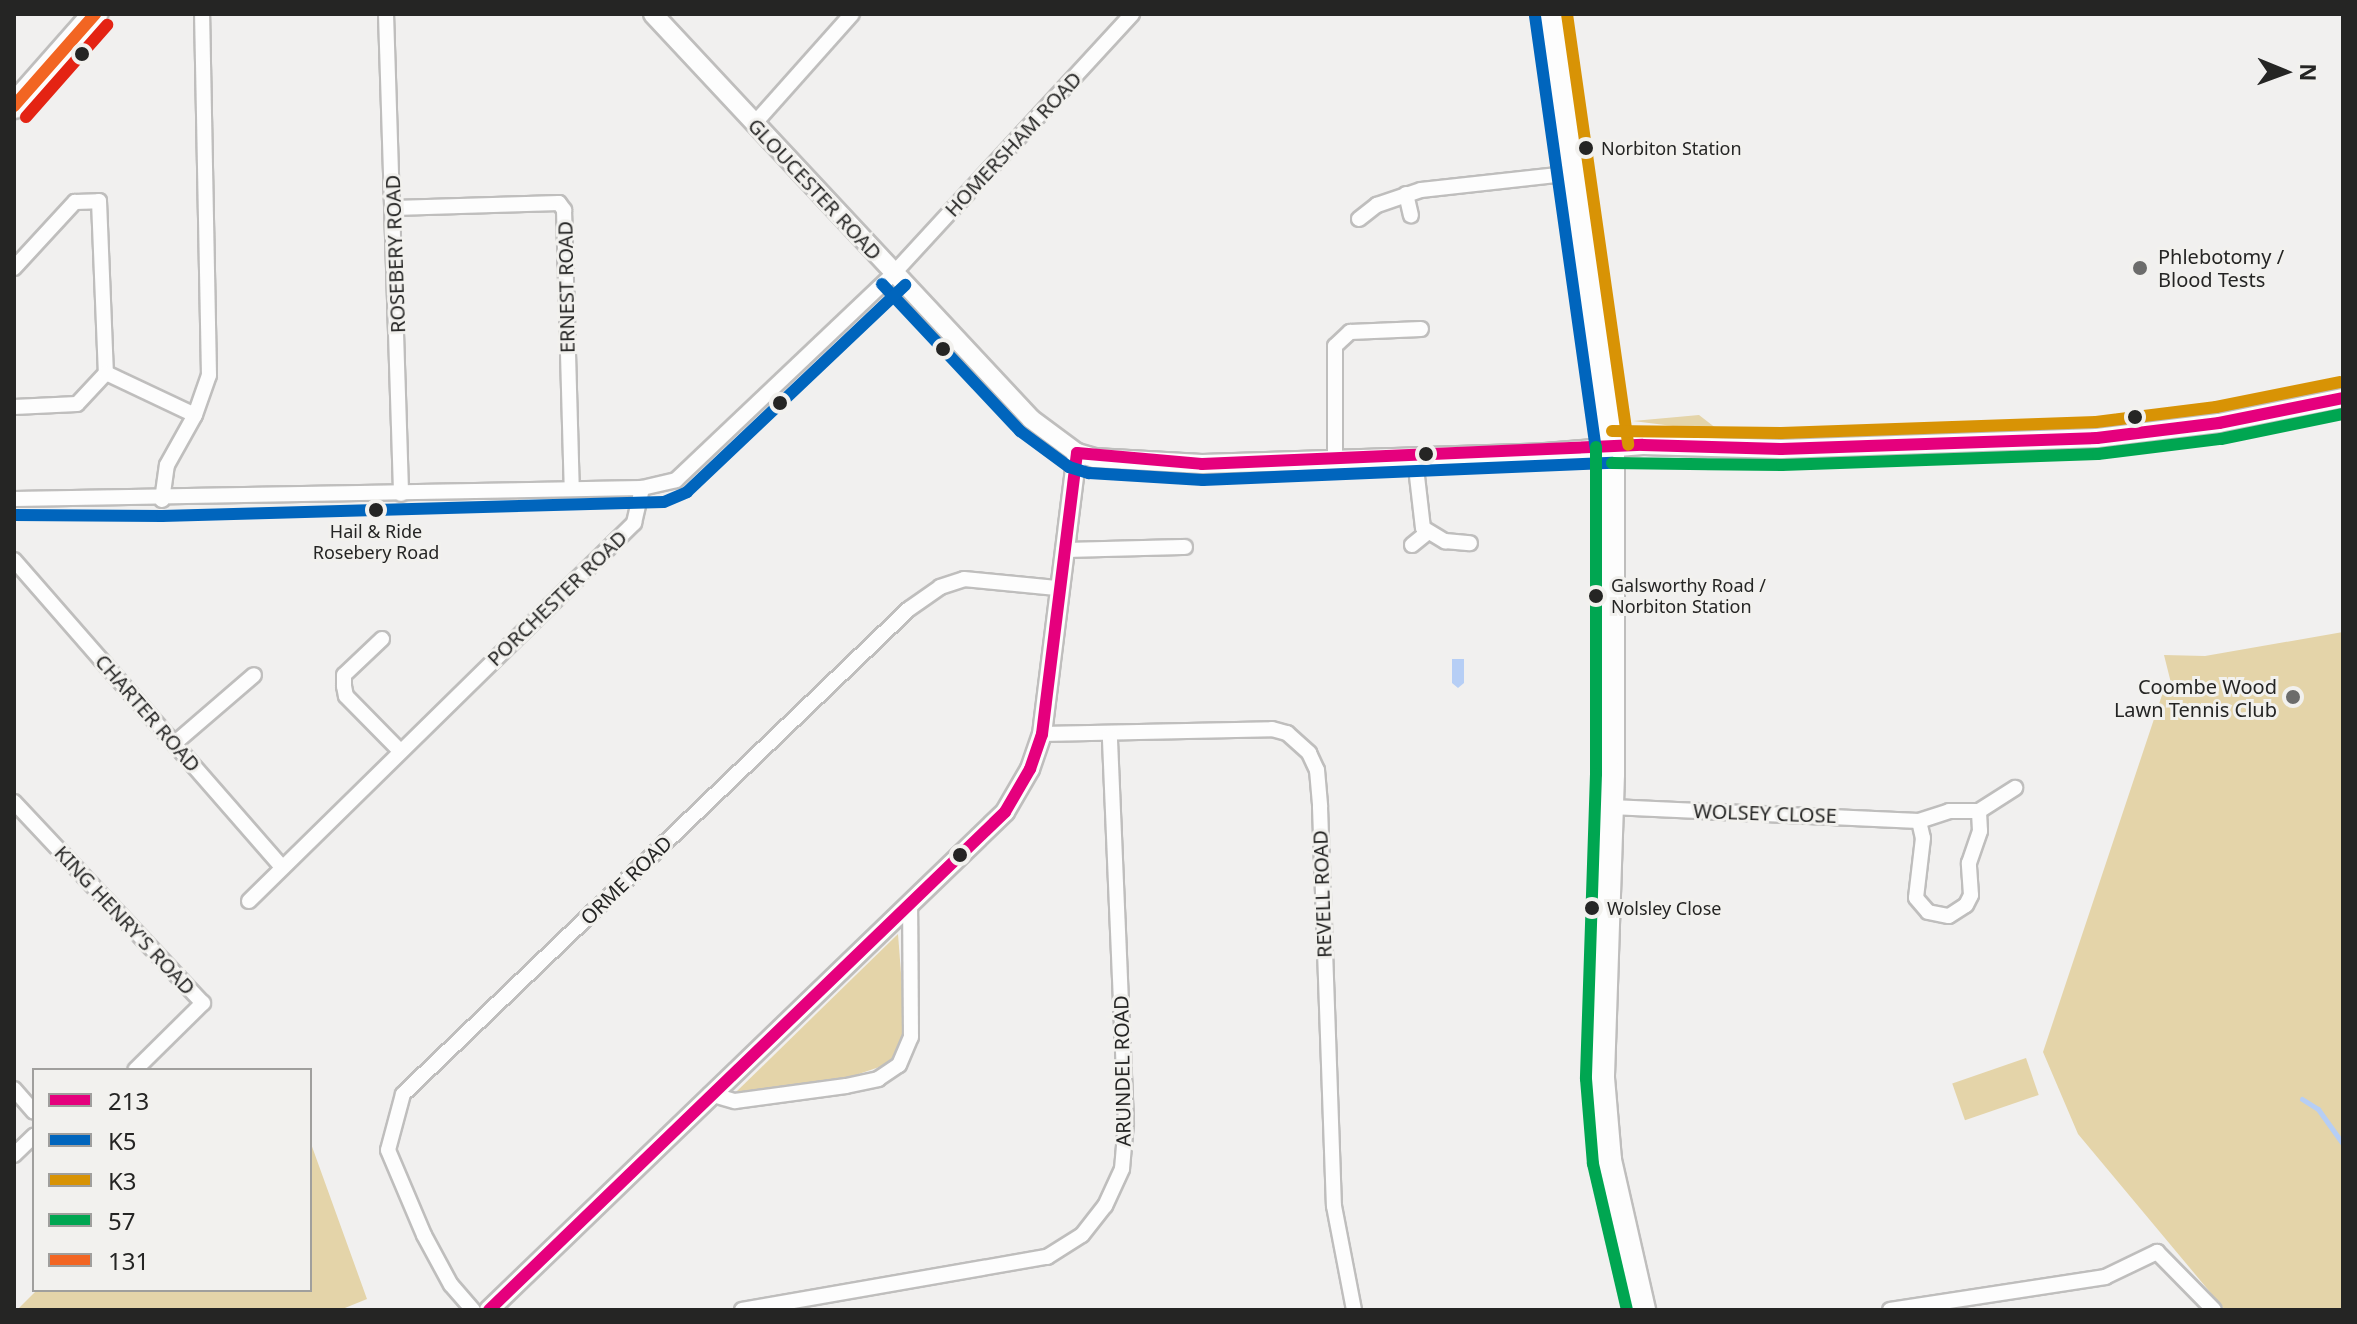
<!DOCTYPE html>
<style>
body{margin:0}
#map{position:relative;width:2357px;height:1324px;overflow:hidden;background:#f1f0ef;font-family:"Noto Sans",sans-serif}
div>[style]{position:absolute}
.green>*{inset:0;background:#e4d4a9;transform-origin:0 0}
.water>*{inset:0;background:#b6cef5}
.stream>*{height:5px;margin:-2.5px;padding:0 2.5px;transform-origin:2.5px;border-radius:2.5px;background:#b6cef5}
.roads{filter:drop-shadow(2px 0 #bfbebd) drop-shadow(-2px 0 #bfbebd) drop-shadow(0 2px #bfbebd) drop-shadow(0 -2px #bfbebd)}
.minor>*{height:14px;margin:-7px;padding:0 7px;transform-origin:7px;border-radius:7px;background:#fdfdfd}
.tertiary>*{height:18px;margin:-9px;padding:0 9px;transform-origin:9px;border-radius:9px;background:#fdfdfd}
.primary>*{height:24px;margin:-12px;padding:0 12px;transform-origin:12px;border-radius:12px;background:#fdfdfd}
.bus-1>*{height:12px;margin:-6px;padding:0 6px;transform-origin:6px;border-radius:6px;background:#e5007d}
.bus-2>*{height:12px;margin:-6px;padding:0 6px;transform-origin:6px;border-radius:6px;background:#0065bd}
.bus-3>*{height:12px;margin:-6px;padding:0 6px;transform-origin:6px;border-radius:6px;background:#d89305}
.bus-4>*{height:12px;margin:-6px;padding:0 6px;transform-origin:6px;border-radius:6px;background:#00a651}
.bus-5>*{height:12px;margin:-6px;padding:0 6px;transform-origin:6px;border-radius:6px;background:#f26522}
.bus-6>*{height:12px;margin:-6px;padding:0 6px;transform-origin:6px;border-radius:6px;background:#e42313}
.dots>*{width:22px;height:22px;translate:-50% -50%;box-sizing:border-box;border:4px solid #f2f1ee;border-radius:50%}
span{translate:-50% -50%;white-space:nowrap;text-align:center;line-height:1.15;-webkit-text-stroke:6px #f2f1ee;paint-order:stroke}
.bus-label{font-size:18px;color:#252524}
.left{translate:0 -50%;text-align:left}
.street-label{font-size:20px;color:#252524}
.poi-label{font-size:20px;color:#252524}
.right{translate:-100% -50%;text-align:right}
.frame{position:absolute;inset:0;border:16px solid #252524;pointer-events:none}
.legend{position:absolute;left:32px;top:1068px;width:280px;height:224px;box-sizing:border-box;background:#f2f1ee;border:2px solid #a09f9d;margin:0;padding:10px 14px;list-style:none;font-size:24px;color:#252524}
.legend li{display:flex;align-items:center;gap:16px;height:40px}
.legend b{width:40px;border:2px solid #a09f9d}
.north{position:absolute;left:2245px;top:32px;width:80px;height:80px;-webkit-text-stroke:6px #f2f1ee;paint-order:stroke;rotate:91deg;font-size:22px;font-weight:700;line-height:32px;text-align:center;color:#252524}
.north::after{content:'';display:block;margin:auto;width:28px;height:36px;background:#252524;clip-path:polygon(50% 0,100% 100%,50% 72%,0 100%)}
</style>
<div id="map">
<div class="green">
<div style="clip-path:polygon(1699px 415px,1721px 432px,1633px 421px)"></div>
<div style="clip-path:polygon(2343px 632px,2343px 1310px,2225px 1310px,2078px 1134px,2043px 1052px,2166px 683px,2171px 683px,2164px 655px,2205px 656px)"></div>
<div style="clip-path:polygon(898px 934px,906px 1038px,894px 1062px,844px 1079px,736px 1092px)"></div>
<div style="left:2026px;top:1058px;width:39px;height:78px;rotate:71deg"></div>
<div style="clip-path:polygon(310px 1141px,367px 1299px,340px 1310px,17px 1310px,37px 1290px,310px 1290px)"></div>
</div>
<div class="water">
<div style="clip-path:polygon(1452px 659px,1464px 659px,1464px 683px,1458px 688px,1452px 683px)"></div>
</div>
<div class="stream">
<div style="left:2302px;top:1099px;width:19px;rotate:32deg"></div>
<div style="left:2318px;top:1109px;width:43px;rotate:54.5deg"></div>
</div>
<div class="roads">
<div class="minor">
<div style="left:386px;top:14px;width:480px;rotate:88.2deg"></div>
<div style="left:754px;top:124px;width:147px;rotate:-48.3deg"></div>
<div style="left:1406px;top:194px;width:22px;rotate:77deg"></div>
<div style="left:394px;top:208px;width:165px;rotate:-1.7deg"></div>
<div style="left:559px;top:203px;width:9px;rotate:54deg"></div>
<div style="left:564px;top:210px;width:279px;rotate:88.4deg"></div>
<div style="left:1359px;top:219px;width:23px;rotate:-38deg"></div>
<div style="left:1377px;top:205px;width:46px;rotate:-18.8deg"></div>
<div style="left:1421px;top:190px;width:156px;rotate:-6.3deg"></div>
<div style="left:14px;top:268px;width:90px;rotate:-47.3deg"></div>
<div style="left:75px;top:202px;width:24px;rotate:-2deg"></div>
<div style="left:99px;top:201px;width:172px;rotate:87.7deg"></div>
<div style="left:106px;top:373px;width:42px;rotate:133.1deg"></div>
<div style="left:77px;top:404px;width:63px;rotate:177.3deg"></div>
<div style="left:106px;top:373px;width:98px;rotate:25.3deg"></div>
<div style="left:1335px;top:459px;width:113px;rotate:-90deg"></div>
<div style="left:1335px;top:346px;width:21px;rotate:-43deg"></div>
<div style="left:1350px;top:332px;width:71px;rotate:-2.4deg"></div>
<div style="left:1415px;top:459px;width:69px;rotate:83.4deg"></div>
<div style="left:1423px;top:528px;width:26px;rotate:31deg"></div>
<div style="left:1445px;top:541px;width:25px;rotate:5deg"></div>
<div style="left:14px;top:499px;width:628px;rotate:-1deg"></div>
<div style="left:642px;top:488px;width:35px;rotate:-13deg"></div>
<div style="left:676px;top:480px;width:301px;rotate:-43.5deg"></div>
<div style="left:894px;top:273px;width:352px;rotate:-47.4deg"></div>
<div style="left:162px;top:500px;width:35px;rotate:-82deg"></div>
<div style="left:167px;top:465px;width:57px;rotate:-60.8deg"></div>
<div style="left:195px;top:415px;width:42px;rotate:-70.7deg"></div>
<div style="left:209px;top:375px;width:361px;rotate:-91.1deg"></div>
<div style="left:1412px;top:545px;width:19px;rotate:-39deg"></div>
<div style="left:1063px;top:550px;width:122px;rotate:-1.4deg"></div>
<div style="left:14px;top:560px;width:408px;rotate:48.9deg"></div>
<div style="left:382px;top:639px;width:52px;rotate:136.5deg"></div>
<div style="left:344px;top:675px;width:11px;rotate:90deg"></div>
<div style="left:344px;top:686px;width:10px;rotate:79deg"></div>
<div style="left:346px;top:696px;width:77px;rotate:45.5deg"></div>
<div style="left:1042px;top:734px;width:230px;rotate:-1.2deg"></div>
<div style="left:1272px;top:729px;width:16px;rotate:15deg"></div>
<div style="left:1287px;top:733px;width:30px;rotate:42deg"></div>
<div style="left:1309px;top:753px;width:19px;rotate:65deg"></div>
<div style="left:1317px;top:770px;width:37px;rotate:85deg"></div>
<div style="left:1320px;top:807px;width:399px;rotate:88deg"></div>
<div style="left:1334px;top:1206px;width:106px;rotate:79.1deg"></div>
<div style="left:175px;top:743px;width:104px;rotate:-40.7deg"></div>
<div style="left:14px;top:802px;width:276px;rotate:46.8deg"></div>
<div style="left:203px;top:1003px;width:95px;rotate:135.4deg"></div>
<div style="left:1611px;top:807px;width:308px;rotate:2.6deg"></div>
<div style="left:1919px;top:821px;width:32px;rotate:-18deg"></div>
<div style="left:1949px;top:811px;width:30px"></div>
<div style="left:1979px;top:811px;width:43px;rotate:-32.6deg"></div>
<div style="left:1919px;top:821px;width:17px;rotate:77deg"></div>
<div style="left:1923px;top:838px;width:60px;rotate:96.7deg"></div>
<div style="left:1916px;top:898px;width:18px;rotate:49deg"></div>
<div style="left:1928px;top:912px;width:21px;rotate:11deg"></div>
<div style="left:1949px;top:916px;width:20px;rotate:-33deg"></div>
<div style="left:1966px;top:905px;width:11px;rotate:-63deg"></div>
<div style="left:1971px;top:895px;width:32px;rotate:-94deg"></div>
<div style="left:1969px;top:863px;width:34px;rotate:-71deg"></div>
<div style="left:1980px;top:831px;width:20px;rotate:-93deg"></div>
<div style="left:249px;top:901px;width:540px;rotate:-44.47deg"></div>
<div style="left:634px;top:523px;width:36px;rotate:-77deg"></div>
<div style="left:14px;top:1089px;width:30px;rotate:49deg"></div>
<div style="left:710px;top:1094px;width:26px;rotate:16deg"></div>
<div style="left:735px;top:1101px;width:112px;rotate:-7.7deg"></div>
<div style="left:846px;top:1086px;width:33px;rotate:-12deg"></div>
<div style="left:878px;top:1079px;width:25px;rotate:-34deg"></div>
<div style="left:899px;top:1065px;width:30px;rotate:-67deg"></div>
<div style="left:911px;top:1037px;width:135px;rotate:-90.4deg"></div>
<div style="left:14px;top:1155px;width:28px;rotate:-44deg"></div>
<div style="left:473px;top:1310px;width:33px;rotate:-131deg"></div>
<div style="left:451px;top:1285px;width:57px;rotate:-118.4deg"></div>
<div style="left:424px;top:1235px;width:92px;rotate:-113deg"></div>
<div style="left:388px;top:1150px;width:58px;rotate:-75deg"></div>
<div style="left:403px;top:1094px;width:701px;rotate:-43.79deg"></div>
<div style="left:909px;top:609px;width:38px;rotate:-35deg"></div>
<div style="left:940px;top:587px;width:25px;rotate:-18deg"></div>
<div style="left:964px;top:579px;width:93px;rotate:5.5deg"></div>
<div style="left:742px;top:1310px;width:310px;rotate:-9.9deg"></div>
<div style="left:1047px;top:1257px;width:41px;rotate:-32.2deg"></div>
<div style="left:1082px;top:1235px;width:37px;rotate:-52deg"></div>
<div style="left:1105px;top:1206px;width:41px;rotate:-65.3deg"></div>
<div style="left:1122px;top:1169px;width:47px;rotate:-85.1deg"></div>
<div style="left:1126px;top:1122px;width:387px;rotate:-92.4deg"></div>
<div style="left:1890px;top:1310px;width:218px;rotate:-8.7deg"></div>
<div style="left:2105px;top:1277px;width:58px;rotate:-25.7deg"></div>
<div style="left:2157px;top:1252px;width:81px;rotate:45.5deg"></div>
</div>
<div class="tertiary">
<div style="left:653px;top:14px;width:554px;rotate:46.97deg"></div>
<div style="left:1031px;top:419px;width:57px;rotate:36.5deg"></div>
<div style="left:1077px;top:453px;width:18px;rotate:16deg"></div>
<div style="left:1094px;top:458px;width:108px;rotate:3.2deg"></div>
<div style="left:1202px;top:464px;width:343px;rotate:-1.8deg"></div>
<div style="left:1545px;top:453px;width:98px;rotate:-4.7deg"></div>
<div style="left:1643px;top:445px;width:138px;rotate:1.7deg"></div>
<div style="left:1781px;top:449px;width:316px;rotate:-2deg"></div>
<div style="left:2097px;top:438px;width:123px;rotate:-7deg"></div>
<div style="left:2219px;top:423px;width:126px;rotate:-11.4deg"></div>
<div style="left:489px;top:1310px;width:717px;rotate:-43.98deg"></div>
<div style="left:1005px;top:812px;width:50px;rotate:-59.8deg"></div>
<div style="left:1030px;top:769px;width:37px;rotate:-71deg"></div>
<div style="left:1042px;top:734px;width:283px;rotate:-82.9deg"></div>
</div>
<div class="primary">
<div style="left:1551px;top:14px;width:437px;rotate:82deg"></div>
<div style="left:1612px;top:447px;width:327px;rotate:90deg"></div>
<div style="left:1612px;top:774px;width:304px;rotate:91.9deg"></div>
<div style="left:1602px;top:1078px;width:82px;rotate:85.1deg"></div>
<div style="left:1609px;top:1160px;width:154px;rotate:77.2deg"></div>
<div style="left:14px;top:106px;width:123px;rotate:-48.6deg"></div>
</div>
</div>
<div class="bus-1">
<div style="left:1077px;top:453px;width:125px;rotate:5deg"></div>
<div style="left:1202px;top:464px;width:441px;rotate:-2.5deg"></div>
<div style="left:1643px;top:445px;width:138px;rotate:1.7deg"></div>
<div style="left:1781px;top:449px;width:316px;rotate:-2deg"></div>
<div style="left:2097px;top:438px;width:123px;rotate:-7deg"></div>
<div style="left:2219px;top:423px;width:126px;rotate:-11.4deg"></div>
<div style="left:489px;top:1310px;width:717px;rotate:-43.98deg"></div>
<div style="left:1005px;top:812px;width:50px;rotate:-59.8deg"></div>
<div style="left:1030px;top:769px;width:37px;rotate:-71deg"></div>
<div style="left:1042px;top:734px;width:283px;rotate:-82.9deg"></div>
</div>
<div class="bus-2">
<div style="left:1535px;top:16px;width:437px;rotate:82deg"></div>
<div style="left:882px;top:284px;width:202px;rotate:46.8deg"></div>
<div style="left:1020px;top:431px;width:61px;rotate:36.3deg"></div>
<div style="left:1069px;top:467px;width:21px;rotate:17deg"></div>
<div style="left:1089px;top:473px;width:114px;rotate:3.5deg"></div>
<div style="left:1203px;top:480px;width:410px;rotate:-2.4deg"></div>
<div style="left:14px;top:515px;width:148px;rotate:0.4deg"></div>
<div style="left:162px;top:516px;width:502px;rotate:-1.6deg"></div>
<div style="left:664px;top:502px;width:25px;rotate:-23deg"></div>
<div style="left:687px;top:492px;width:301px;rotate:-43.5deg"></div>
</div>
<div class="bus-3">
<div style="left:1567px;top:14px;width:435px;rotate:81.9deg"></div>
<div style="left:1612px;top:431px;width:169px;rotate:0.7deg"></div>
<div style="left:1781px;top:433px;width:315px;rotate:-2deg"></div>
<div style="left:2096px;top:422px;width:121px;rotate:-7.1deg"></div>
<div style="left:2216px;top:407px;width:126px;rotate:-11.4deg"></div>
</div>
<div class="bus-4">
<div style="left:1596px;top:447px;width:327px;rotate:90deg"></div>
<div style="left:1596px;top:774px;width:305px;rotate:91.9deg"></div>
<div style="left:1586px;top:1079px;width:85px;rotate:85.3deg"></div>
<div style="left:1593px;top:1164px;width:150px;rotate:76.9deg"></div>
<div style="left:1612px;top:463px;width:170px;rotate:0.7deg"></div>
<div style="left:1782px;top:465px;width:316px;rotate:-2deg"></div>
<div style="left:2098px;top:454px;width:124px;rotate:-7deg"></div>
<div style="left:2221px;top:439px;width:125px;rotate:-11.6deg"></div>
</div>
<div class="bus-5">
<div style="left:14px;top:106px;width:123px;rotate:-48.6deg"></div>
</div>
<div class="bus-6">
<div style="left:26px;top:117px;width:123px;rotate:-48.6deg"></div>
</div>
<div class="dots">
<div style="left:82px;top:54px;background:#252524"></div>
<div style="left:1586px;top:148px;background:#252524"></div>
<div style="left:2140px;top:268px;background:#6c6c6b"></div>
<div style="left:943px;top:349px;background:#252524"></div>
<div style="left:780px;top:403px;background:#252524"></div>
<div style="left:2135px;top:417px;background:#252524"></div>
<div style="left:1426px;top:454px;background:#252524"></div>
<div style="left:376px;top:510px;background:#252524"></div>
<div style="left:1596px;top:596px;background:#252524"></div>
<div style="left:2293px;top:697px;background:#6c6c6b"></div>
<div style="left:960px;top:855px;background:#252524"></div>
<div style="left:1592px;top:908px;background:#252524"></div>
</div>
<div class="bus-label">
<span class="left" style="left:1601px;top:148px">Norbiton Station</span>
<span style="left:376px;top:542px">Hail &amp; Ride<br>Rosebery Road</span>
<span class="left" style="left:1611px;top:596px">Galsworthy Road /<br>Norbiton Station</span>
<span class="left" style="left:1607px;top:908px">Wolsley Close</span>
</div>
<div class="street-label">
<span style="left:1013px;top:144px;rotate:-47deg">HOMERSHAM ROAD</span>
<span style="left:815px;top:189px;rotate:47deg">GLOUCESTER ROAD</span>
<span style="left:395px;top:254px;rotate:-92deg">ROSEBERY ROAD</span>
<span style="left:566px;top:287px;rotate:-91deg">ERNEST ROAD</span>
<span style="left:557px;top:598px;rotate:-44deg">PORCHESTER ROAD</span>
<span style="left:148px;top:713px;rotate:49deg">CHARTER ROAD</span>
<span style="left:1765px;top:813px;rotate:2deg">WOLSEY CLOSE</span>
<span style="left:626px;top:880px;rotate:-44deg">ORME ROAD</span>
<span style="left:1322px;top:894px;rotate:-92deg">REVELL ROAD</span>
<span style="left:125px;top:920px;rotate:47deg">KING HENRY'S ROAD</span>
<span style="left:1122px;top:1071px;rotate:-91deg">ARUNDEL ROAD</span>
</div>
<div class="poi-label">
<span class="left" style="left:2158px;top:268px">Phlebotomy /<br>Blood Tests</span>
<span class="right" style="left:2277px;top:698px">Coombe Wood<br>Lawn Tennis Club</span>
</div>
<div class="frame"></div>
<ul class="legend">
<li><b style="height:10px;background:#e5007d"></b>213</li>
<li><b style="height:10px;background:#0065bd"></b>K5</li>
<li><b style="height:10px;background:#d89305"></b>K3</li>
<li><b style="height:10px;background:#00a651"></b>57</li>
<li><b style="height:10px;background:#f26522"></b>131</li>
</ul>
<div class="north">N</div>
</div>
